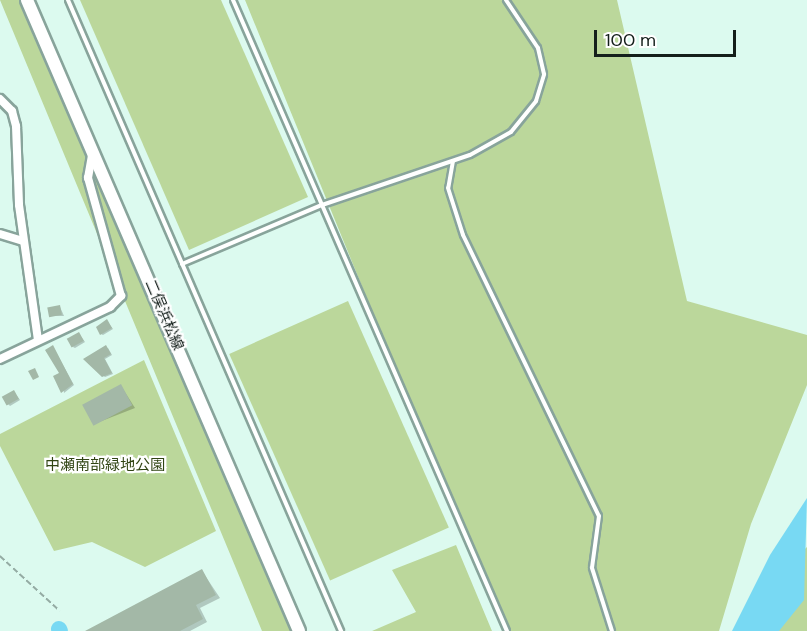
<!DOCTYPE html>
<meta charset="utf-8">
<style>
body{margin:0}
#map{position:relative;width:807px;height:631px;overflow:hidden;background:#dcfaef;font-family:"DM Sans","Noto Sans JP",sans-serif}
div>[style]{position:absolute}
.green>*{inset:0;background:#bbd79b;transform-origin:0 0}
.water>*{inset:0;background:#78d9f3}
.shadow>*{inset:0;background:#0003}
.river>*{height:16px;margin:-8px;padding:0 8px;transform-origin:8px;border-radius:8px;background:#78d9f3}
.building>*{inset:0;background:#a3b8a7;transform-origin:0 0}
.path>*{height:1.5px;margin-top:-0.75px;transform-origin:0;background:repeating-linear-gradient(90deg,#94aba3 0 6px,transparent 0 9px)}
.roads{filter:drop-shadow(2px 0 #88a49b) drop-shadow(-2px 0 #88a49b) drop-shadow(0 2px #88a49b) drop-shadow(0 -2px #88a49b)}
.lane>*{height:4px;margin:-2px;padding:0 2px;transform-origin:2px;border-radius:2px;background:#fff}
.street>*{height:8px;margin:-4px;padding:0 4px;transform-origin:4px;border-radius:4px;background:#fff}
.secondary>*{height:12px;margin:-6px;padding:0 6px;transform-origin:6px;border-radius:6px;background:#fff}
span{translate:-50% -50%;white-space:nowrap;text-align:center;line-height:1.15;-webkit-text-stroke:4.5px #fff;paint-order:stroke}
.street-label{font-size:15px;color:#141f1b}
.park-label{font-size:15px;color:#314514}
.scale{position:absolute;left:594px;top:30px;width:142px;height:27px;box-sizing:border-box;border:3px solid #141f1b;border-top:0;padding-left:8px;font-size:18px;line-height:21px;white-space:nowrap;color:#141f1b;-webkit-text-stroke:4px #fff;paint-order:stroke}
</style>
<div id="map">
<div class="green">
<div style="clip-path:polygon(0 0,26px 0,33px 35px,98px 172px,293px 631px,262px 631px)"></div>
<div style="clip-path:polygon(80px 0,221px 0,308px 197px,189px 250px)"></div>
<div style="clip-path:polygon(245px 0,617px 0,687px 301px,807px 335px,807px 385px,751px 524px,719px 631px,510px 631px,433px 460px)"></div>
<div style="left:348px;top:301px;width:248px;height:130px;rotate:66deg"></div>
<div style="clip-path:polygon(144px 360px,216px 531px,145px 567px,92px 542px,54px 551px,0 446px,0 434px)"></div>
<div style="clip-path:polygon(456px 545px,492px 631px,372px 631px,416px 612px,392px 570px)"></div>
<div style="clip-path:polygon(807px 547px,807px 631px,770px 631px,791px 562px)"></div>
</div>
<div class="water">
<div style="clip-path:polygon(807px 498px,804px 600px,779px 631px,732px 631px,770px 555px)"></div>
</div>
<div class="shadow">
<div style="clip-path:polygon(60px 307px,64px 316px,50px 316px)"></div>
<div style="clip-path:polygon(107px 321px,113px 329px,103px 335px,101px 334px)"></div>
<div style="clip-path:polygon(79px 334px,85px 342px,75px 348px,73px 347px)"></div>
<div style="clip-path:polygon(53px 347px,74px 385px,64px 393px,61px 374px)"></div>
<div style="clip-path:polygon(108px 348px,112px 355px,105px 359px,113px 374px,105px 377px,85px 359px)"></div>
<div style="clip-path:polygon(121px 386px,135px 408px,94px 424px)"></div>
<div style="clip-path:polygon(14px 392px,20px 400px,10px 406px,8px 404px)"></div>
<div style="clip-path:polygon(202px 571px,220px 598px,200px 608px,207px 622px,190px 631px,88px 631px)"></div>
</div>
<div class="river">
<div style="left:59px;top:629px;width:2px;rotate:63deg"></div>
</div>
<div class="building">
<div style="left:60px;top:305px;width:10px;height:13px;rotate:79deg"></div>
<div style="clip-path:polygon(107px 319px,112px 328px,100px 335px,96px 327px)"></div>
<div style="left:79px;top:332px;width:10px;height:14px;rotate:61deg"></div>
<div style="clip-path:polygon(53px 345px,73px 384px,61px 393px,53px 376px,59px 373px,45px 350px)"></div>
<div style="clip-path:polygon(106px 345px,111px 354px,104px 358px,112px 373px,102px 377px,83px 359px)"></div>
<div style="clip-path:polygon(35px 368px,39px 377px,33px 380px,28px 371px)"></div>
<div style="left:121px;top:384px;width:24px;height:44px;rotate:62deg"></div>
<div style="left:14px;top:390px;width:10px;height:14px;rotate:61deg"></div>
<div style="clip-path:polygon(202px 569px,216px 595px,196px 605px,203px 619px,180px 631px,85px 631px)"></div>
</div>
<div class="path">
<div style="left:0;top:556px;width:81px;rotate:42.5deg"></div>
</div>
<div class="roads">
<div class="lane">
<div style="left:68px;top:0;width:688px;rotate:66.6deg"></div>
<div style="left:233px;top:0;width:688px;rotate:66.53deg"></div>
<div style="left:453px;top:161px;width:27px;rotate:100deg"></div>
<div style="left:448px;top:188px;width:49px;rotate:72.3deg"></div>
<div style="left:463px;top:235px;width:312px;rotate:64.2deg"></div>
<div style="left:599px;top:516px;width:52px;rotate:97.7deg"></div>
<div style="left:592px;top:568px;width:66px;rotate:72.4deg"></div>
<div style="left:182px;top:264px;width:152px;rotate:-22.9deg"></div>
<div style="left:322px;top:205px;width:156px;rotate:-18.7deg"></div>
<div style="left:470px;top:155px;width:47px;rotate:-29.3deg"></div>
<div style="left:511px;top:132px;width:40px;rotate:-51deg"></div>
<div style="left:536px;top:101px;width:28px;rotate:-73deg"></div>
<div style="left:544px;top:74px;width:27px;rotate:-103deg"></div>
<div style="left:538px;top:48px;width:58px;rotate:-123.7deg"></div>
</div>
<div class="street">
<div style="left:0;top:99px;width:17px;rotate:45deg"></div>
<div style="left:12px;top:111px;width:16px;rotate:75deg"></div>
<div style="left:16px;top:126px;width:79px;rotate:87.8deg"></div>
<div style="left:19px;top:205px;width:136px;rotate:82deg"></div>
<div style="left:0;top:234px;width:24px;rotate:17deg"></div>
<div style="left:0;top:359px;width:122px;rotate:-25.3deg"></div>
<div style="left:110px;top:307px;width:16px;rotate:-45deg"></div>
<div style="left:121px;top:296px;width:123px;rotate:-105.6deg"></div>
<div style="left:88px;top:178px;width:28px;rotate:-80deg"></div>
</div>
<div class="secondary">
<div style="left:27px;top:0;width:687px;rotate:66.68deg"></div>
</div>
</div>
<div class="street-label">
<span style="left:164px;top:315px;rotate:67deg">二俣浜松線</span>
</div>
<div class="park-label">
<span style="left:105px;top:466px">中瀬南部緑地公園</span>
</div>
<div class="scale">100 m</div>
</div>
